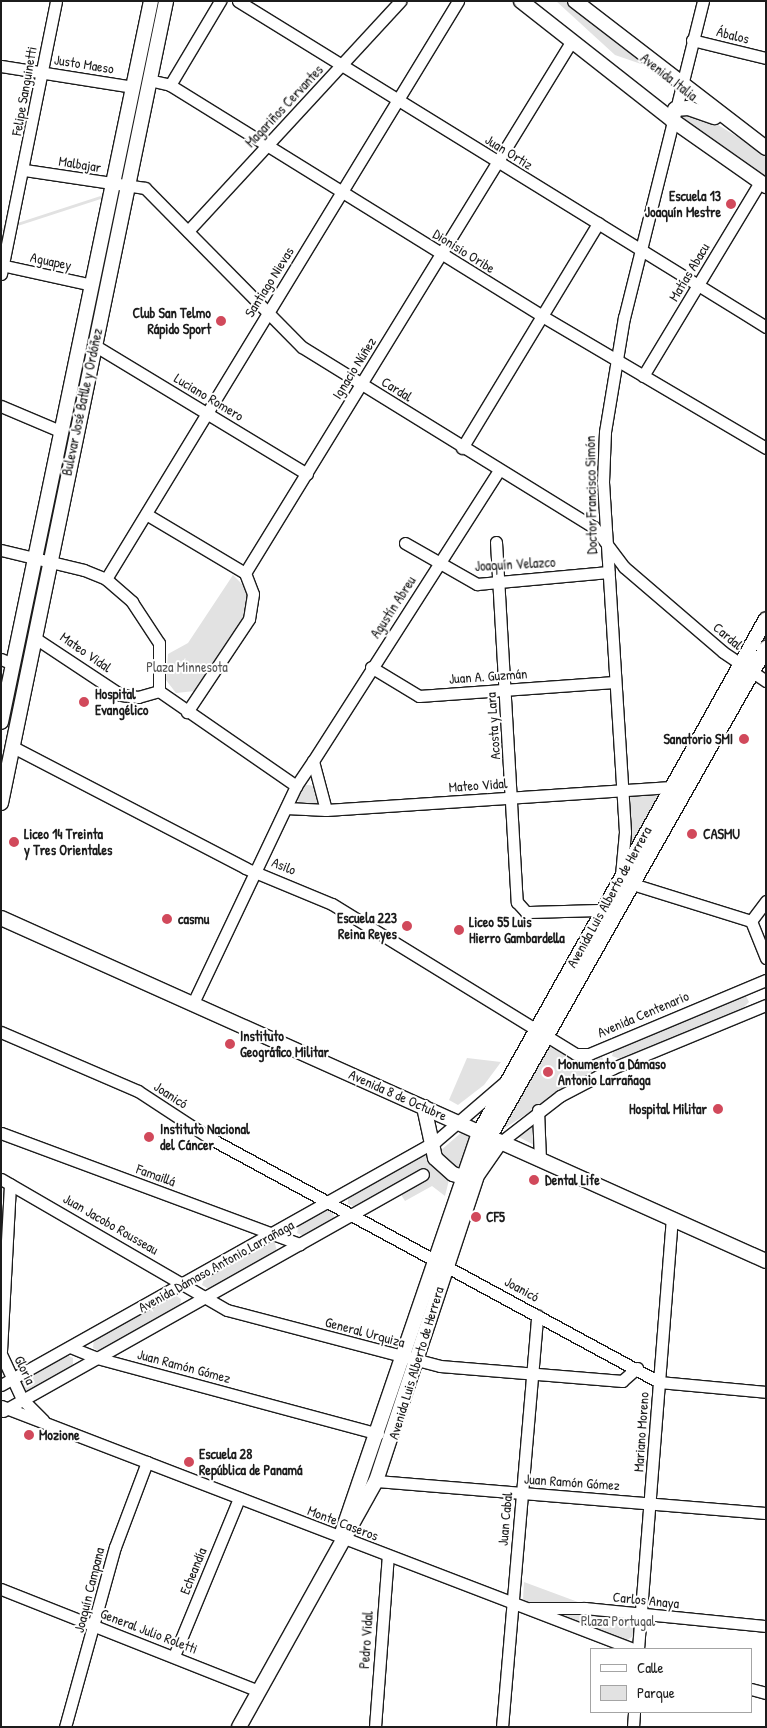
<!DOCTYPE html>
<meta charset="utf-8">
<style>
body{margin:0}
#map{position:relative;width:767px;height:1728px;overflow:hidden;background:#fff;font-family:"Patrick Hand",sans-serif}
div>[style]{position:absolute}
.green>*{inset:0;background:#e2e2e2;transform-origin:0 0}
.round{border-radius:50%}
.roads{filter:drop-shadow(1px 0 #1c1c1c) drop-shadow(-1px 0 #1c1c1c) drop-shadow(0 1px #1c1c1c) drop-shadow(0 -1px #1c1c1c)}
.minor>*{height:11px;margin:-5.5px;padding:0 5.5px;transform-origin:5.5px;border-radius:5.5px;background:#fff}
.major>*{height:14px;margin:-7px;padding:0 7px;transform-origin:7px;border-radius:7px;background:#fff}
.dots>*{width:14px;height:14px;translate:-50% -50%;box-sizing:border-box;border:2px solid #fff;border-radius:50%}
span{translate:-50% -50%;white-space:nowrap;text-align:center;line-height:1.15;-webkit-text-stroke:4px #fff;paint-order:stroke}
.street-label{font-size:14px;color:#1c1c1c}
.poi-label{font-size:14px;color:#1c1c1c;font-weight:700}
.right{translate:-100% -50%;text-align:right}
.left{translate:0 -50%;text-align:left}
.park-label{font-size:14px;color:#575757}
.frame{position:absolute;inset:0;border:2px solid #1c1c1c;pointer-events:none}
.legend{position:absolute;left:590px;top:1648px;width:162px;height:65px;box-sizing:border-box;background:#fff;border:1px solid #a4a4a4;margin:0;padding:6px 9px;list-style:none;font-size:15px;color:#1c1c1c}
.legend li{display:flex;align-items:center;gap:10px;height:25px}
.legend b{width:25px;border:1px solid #a4a4a4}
</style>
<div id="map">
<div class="green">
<div style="clip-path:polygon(157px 1px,160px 1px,123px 179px,121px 179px)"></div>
<div style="clip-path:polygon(556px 1px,566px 1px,644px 65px,615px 55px)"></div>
<div style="clip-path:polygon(681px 112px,712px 121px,766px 155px,766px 177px,682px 119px)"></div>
<div style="left:119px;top:190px;width:3px;height:371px;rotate:72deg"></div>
<div style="clip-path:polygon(40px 573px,25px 655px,22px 654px,38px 574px)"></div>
<div style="clip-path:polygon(233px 575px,248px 590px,246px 615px,195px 691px,176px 693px,166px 680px,168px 654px,188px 643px)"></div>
<div class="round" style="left:297px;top:785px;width:22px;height:22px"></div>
<div style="clip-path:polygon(658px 792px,660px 796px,626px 859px,628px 800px,632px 795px)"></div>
<div style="clip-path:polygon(745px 994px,749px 1002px,743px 1008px,620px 1059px,612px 1056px,614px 1048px)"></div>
<div style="clip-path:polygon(548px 1046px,580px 1061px,602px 1057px,605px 1063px,502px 1130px)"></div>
<div style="clip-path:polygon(467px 1058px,501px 1062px,484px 1085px,458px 1105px,449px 1100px)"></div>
<div style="clip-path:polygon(534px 1122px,534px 1145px,517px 1136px)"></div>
<div style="clip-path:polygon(462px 1132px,472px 1138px,459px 1170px,443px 1161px,440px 1151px)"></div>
<div style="clip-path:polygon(425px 1153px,449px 1180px,445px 1196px,432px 1186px,405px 1201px,400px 1193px,427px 1178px,421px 1169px,355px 1207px,348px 1204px,348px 1196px)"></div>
<div style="clip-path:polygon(325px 1210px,333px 1212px,334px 1218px,304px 1236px,297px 1233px,299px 1224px)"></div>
<div style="clip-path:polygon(274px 1240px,277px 1251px,209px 1289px,202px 1285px,205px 1276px)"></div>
<div style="clip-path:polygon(173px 1294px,181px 1299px,180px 1306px,99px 1351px,93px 1348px,94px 1339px)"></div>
<div style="clip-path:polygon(67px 1355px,73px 1358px,73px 1365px,25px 1393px,19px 1382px)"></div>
<div style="clip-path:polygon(524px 1582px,578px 1602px,635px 1607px,633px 1636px,626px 1641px,523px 1600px)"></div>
</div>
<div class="roads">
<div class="minor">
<div style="left:238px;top:1px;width:621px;rotate:31.69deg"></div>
<div style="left:703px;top:1px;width:326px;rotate:104deg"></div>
<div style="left:624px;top:317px;width:117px;rotate:99.4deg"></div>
<div style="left:605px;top:432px;width:50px;rotate:92.3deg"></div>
<div style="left:603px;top:482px;width:351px;rotate:86.4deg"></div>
<div style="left:625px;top:832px;width:43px;rotate:95.3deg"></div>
<div style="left:621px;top:875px;width:14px;rotate:39deg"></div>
<div style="left:632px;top:884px;width:125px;rotate:17.3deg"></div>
<div style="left:692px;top:40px;width:76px;rotate:13.7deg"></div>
<div style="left:1px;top:66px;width:134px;rotate:9deg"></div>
<div style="left:149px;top:80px;width:22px;rotate:13deg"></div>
<div style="left:170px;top:85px;width:438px;rotate:31.8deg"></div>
<div style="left:542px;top:316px;width:260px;rotate:30.5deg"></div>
<div style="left:170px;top:85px;width:98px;rotate:-59.2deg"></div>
<div style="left:25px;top:170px;width:121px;rotate:8.5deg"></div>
<div style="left:145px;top:188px;width:223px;rotate:45.4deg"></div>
<div style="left:302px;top:347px;width:343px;rotate:31.7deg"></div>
<div style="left:594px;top:527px;width:50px;rotate:53.1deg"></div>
<div style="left:624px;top:567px;width:130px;rotate:40.6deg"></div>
<div style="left:723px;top:652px;width:52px;rotate:34deg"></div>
<div style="left:188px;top:231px;width:313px;rotate:-47.3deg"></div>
<div style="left:1px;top:265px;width:93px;rotate:12.4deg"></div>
<div style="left:1px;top:274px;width:278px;rotate:-78.6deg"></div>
<div style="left:94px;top:345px;width:249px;rotate:31.2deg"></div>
<div style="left:643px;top:376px;width:227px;rotate:-58.9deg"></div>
<div style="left:1px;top:406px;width:64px;rotate:23deg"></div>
<div style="left:462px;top:448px;width:263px;rotate:-58.8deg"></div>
<div style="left:146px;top:514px;width:115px;rotate:30.8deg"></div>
<div style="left:245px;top:573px;width:22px;rotate:69deg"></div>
<div style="left:253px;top:594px;width:25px;rotate:99deg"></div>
<div style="left:249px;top:619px;width:112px;rotate:123.7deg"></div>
<div style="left:496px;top:542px;width:361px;rotate:86.7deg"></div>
<div style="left:517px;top:902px;width:13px;rotate:48deg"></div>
<div style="left:526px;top:912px;width:76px;rotate:-1.5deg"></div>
<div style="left:405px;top:543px;width:83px;rotate:29.7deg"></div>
<div style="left:477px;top:584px;width:132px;rotate:-5.2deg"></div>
<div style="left:1px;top:550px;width:85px;rotate:13.5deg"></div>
<div style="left:84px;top:570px;width:24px;rotate:22deg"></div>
<div style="left:106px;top:579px;width:35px;rotate:41deg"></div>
<div style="left:132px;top:602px;width:49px;rotate:56.6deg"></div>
<div style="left:159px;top:643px;width:48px;rotate:90deg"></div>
<div style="left:245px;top:573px;width:623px;rotate:-58.45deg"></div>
<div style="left:106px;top:579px;width:677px;rotate:-58.66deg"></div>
<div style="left:35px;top:638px;width:103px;rotate:33.5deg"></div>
<div style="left:121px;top:695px;width:17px;rotate:7deg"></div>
<div style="left:138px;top:697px;width:22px;rotate:-16deg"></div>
<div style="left:1px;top:659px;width:13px;rotate:23deg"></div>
<div style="left:371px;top:667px;width:56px;rotate:31.1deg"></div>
<div style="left:419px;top:696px;width:196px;rotate:-4.1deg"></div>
<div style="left:159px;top:691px;width:167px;rotate:34.7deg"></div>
<div style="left:13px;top:747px;width:262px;rotate:27.5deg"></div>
<div style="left:245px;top:868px;width:94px;rotate:22.5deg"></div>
<div style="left:332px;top:904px;width:286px;rotate:31.6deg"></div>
<div style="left:576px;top:1054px;width:13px"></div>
<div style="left:589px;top:1054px;width:192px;rotate:-22.7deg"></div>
<div style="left:286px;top:808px;width:40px;rotate:2.9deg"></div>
<div style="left:326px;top:810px;width:346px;rotate:-3.8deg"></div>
<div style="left:326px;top:810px;width:51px;rotate:-104.9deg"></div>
<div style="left:313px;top:761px;width:345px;rotate:-57.4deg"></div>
<div style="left:751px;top:921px;width:40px;rotate:68deg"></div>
<div style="left:751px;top:921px;width:25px;rotate:-53deg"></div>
<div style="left:193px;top:1003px;width:240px;rotate:-64.6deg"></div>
<div style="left:296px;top:786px;width:30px;rotate:-56deg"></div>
<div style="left:1px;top:1032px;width:149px;rotate:23.3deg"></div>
<div style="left:138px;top:1091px;width:90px;rotate:33.2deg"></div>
<div style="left:213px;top:1140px;width:507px;rotate:28.48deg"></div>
<div style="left:659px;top:1382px;width:107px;rotate:5.3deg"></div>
<div style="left:538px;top:1110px;width:49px;rotate:87.7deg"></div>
<div style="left:1px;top:1133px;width:319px;rotate:20.4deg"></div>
<div style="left:479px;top:1174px;width:40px;rotate:-55.1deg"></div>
<div style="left:502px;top:1141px;width:73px;rotate:-37.8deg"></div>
<div style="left:560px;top:1096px;width:60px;rotate:-27.8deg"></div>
<div style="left:613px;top:1068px;width:165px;rotate:-22.4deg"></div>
<div style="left:1px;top:1179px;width:261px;rotate:30.1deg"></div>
<div style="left:227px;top:1310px;width:220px;rotate:14.7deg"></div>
<div style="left:440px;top:1366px;width:183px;rotate:4.7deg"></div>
<div style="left:622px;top:1381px;width:20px;rotate:-41deg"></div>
<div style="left:70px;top:1347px;width:29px;rotate:22deg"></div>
<div style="left:97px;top:1358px;width:291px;rotate:15.1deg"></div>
<div style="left:1px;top:1351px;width:167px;rotate:-86.9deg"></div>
<div style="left:1px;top:1354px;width:50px;rotate:65deg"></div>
<div style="left:22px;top:1399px;width:30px;rotate:45deg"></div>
<div style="left:1px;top:1385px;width:499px;rotate:-29.3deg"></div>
<div style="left:436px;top:1141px;width:92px;rotate:-40.6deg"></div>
<div style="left:1px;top:1406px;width:677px;rotate:21.03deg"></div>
<div style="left:3px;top:1411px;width:482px;rotate:-29.4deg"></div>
<div style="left:376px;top:1481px;width:391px;rotate:4.7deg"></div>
<div style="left:1px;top:1589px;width:277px;rotate:21.6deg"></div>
<div style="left:530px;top:1608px;width:55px"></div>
<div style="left:585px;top:1608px;width:182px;rotate:5.7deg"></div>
<div style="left:638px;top:1649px;width:432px;rotate:-85.5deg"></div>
<div style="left:174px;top:1656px;width:171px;rotate:-67.6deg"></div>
<div style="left:751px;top:1689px;width:16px;rotate:15deg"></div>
<div style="left:65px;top:1727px;width:187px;rotate:-74.5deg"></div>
<div style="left:115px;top:1547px;width:91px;rotate:-69.4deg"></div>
<div style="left:375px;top:1727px;width:171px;rotate:-85.7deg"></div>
<div style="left:502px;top:1727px;width:413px;rotate:-85.1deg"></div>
<div style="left:633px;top:1727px;width:15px;rotate:-86deg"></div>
</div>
<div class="major">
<div style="left:521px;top:1px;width:192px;rotate:38.2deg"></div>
<div style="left:672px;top:120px;width:115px;rotate:35.1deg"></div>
<div style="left:575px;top:1px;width:241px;rotate:37.6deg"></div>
<div style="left:675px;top:109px;width:13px;rotate:-4deg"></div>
<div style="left:688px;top:108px;width:28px;rotate:19deg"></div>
<div style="left:1px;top:722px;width:736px;rotate:-78.25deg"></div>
<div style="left:1px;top:803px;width:819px;rotate:-78.37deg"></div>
<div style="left:1px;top:918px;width:838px;rotate:24.15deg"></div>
<div style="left:424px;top:1107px;width:52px;rotate:77.8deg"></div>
<div style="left:435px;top:1158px;width:24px;rotate:42deg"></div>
<div style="left:453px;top:1174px;width:17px;rotate:17deg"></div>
<div style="left:342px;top:1533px;width:425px;rotate:-71.1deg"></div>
<div style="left:480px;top:1131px;width:586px;rotate:-60.81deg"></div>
<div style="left:239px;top:1727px;width:282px;rotate:-60.9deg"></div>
<div style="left:376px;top:1481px;width:363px;rotate:-71.7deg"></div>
<div style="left:490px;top:1136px;width:561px;rotate:-60.51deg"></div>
</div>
</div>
<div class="dots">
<div style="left:731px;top:204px;background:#d1495b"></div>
<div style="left:221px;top:321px;background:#d1495b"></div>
<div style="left:84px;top:702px;background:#d1495b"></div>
<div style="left:744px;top:739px;background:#d1495b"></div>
<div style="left:692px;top:834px;background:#d1495b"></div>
<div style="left:14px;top:842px;background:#d1495b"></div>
<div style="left:167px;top:919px;background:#d1495b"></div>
<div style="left:407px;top:926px;background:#d1495b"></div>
<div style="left:459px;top:930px;background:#d1495b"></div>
<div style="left:230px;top:1044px;background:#d1495b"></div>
<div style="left:548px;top:1072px;background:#d1495b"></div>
<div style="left:718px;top:1109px;background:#d1495b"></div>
<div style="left:149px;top:1137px;background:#d1495b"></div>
<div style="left:534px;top:1180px;background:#d1495b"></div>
<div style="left:476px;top:1217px;background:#d1495b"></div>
<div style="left:29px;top:1435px;background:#d1495b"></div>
<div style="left:189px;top:1462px;background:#d1495b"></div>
</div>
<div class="street-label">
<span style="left:733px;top:35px;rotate:14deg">Ábalos</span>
<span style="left:84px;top:64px;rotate:9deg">Justo Maeso</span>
<span style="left:669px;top:77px;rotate:38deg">Avenida Italia</span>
<span style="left:24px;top:91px;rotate:-80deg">Felipe Sanguinetti</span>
<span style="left:284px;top:106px;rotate:-47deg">Magariños Cervantes</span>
<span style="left:509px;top:152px;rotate:32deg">Juan Ortiz</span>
<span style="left:80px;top:164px;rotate:9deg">Malbajar</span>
<span style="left:464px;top:251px;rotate:32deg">Dionisio Oribe</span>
<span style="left:51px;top:261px;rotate:12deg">Aguapey</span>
<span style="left:689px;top:272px;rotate:-59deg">Matías Abacu</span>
<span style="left:269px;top:282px;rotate:-58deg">Santiago Nievas</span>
<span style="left:354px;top:368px;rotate:-58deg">Ignacio Núñez</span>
<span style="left:397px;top:389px;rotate:32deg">Cardal</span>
<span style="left:209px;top:397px;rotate:31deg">Luciano Romero</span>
<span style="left:82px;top:402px;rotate:-78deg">Bulevar José Batlle y Ordóñez</span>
<span style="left:591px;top:495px;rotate:-91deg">Doctor Francisco Simón</span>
<span style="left:515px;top:564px;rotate:-3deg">Joaquín Velazco</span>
<span style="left:393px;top:607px;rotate:-57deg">Agustín Abreu</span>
<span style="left:728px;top:636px;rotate:40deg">Cardal</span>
<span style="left:86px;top:652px;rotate:35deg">Mateo Vidal</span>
<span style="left:488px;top:676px;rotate:-4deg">Juan A. Guzmán</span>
<span style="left:493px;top:726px;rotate:-94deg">Acosta y Lara</span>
<span style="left:478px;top:785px;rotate:-4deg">Mateo Vidal</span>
<span style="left:284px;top:866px;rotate:22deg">Asilo</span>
<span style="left:609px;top:897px;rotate:-61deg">Avenida Luis Alberto de Herrera</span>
<span style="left:643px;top:1014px;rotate:-23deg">Avenida Centenario</span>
<span style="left:171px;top:1095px;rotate:33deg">Joanicó</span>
<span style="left:398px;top:1095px;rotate:24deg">Avenida 8 de Octubre</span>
<span style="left:156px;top:1175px;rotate:20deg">Famaillá</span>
<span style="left:111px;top:1224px;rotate:30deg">Juan Jacobo Rousseau</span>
<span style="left:216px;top:1266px;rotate:-29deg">Avenida Dámaso Antonio Larrañaga</span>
<span style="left:522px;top:1289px;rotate:29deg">Joanicó</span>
<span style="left:365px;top:1332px;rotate:15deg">General Urquiza</span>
<span style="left:416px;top:1363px;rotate:-73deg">Avenida Luis Alberto de Herrera</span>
<span style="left:184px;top:1366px;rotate:15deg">Juan Ramón Gómez</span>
<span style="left:25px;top:1370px;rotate:64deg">Gloria</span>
<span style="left:641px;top:1432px;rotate:-86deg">Mariano Moreno</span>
<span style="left:572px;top:1482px;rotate:4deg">Juan Ramón Gómez</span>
<span style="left:505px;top:1519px;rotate:-85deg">Juan Cabal</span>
<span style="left:343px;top:1523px;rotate:21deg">Monte Caseros</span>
<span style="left:193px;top:1571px;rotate:-68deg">Echeandía</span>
<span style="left:89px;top:1590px;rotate:-76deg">Joaquín Campana</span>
<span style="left:646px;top:1600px;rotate:6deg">Carlos Anaya</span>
<span style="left:149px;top:1631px;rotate:21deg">General Julio Roletti</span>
<span style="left:366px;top:1640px;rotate:-86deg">Pedro Vidal</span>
</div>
<div class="poi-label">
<span class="right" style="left:721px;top:204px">Escuela 13<br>Joaquín Mestre</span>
<span class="right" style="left:211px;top:321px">Club San Telmo<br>Rápido Sport</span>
<span class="left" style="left:95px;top:702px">Hospital<br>Evangélico</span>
<span class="right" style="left:733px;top:739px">Sanatorio SMI</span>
<span class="left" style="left:24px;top:842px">Liceo 14 Treinta<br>y Tres Orientales</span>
<span class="left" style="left:703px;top:834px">CASMU</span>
<span class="right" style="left:397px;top:926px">Escuela 223<br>Reina Reyes</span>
<span class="left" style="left:178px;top:919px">casmu</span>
<span class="left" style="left:469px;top:930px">Liceo 55 Luis<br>Hierro Gambardella</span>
<span class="left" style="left:240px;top:1044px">Instituto<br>Geográfico Militar</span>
<span class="left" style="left:558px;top:1072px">Monumento a Dámaso<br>Antonio Larrañaga</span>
<span class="right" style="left:707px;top:1109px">Hospital Militar</span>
<span class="left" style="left:160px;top:1137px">Instituto Nacional<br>del Cáncer</span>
<span class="left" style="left:545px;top:1180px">Dental Life</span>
<span class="left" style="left:486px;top:1217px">CF5</span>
<span class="left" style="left:39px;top:1435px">Mozione</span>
<span class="left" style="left:199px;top:1462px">Escuela 28<br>República de Panamá</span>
</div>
<div class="park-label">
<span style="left:187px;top:667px">Plaza Minnesota</span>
<span style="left:618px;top:1621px">Plaza Portugal</span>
</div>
<div class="frame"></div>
<ul class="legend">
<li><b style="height:6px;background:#fff"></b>Calle</li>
<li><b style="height:14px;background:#e2e2e2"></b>Parque</li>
</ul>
</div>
